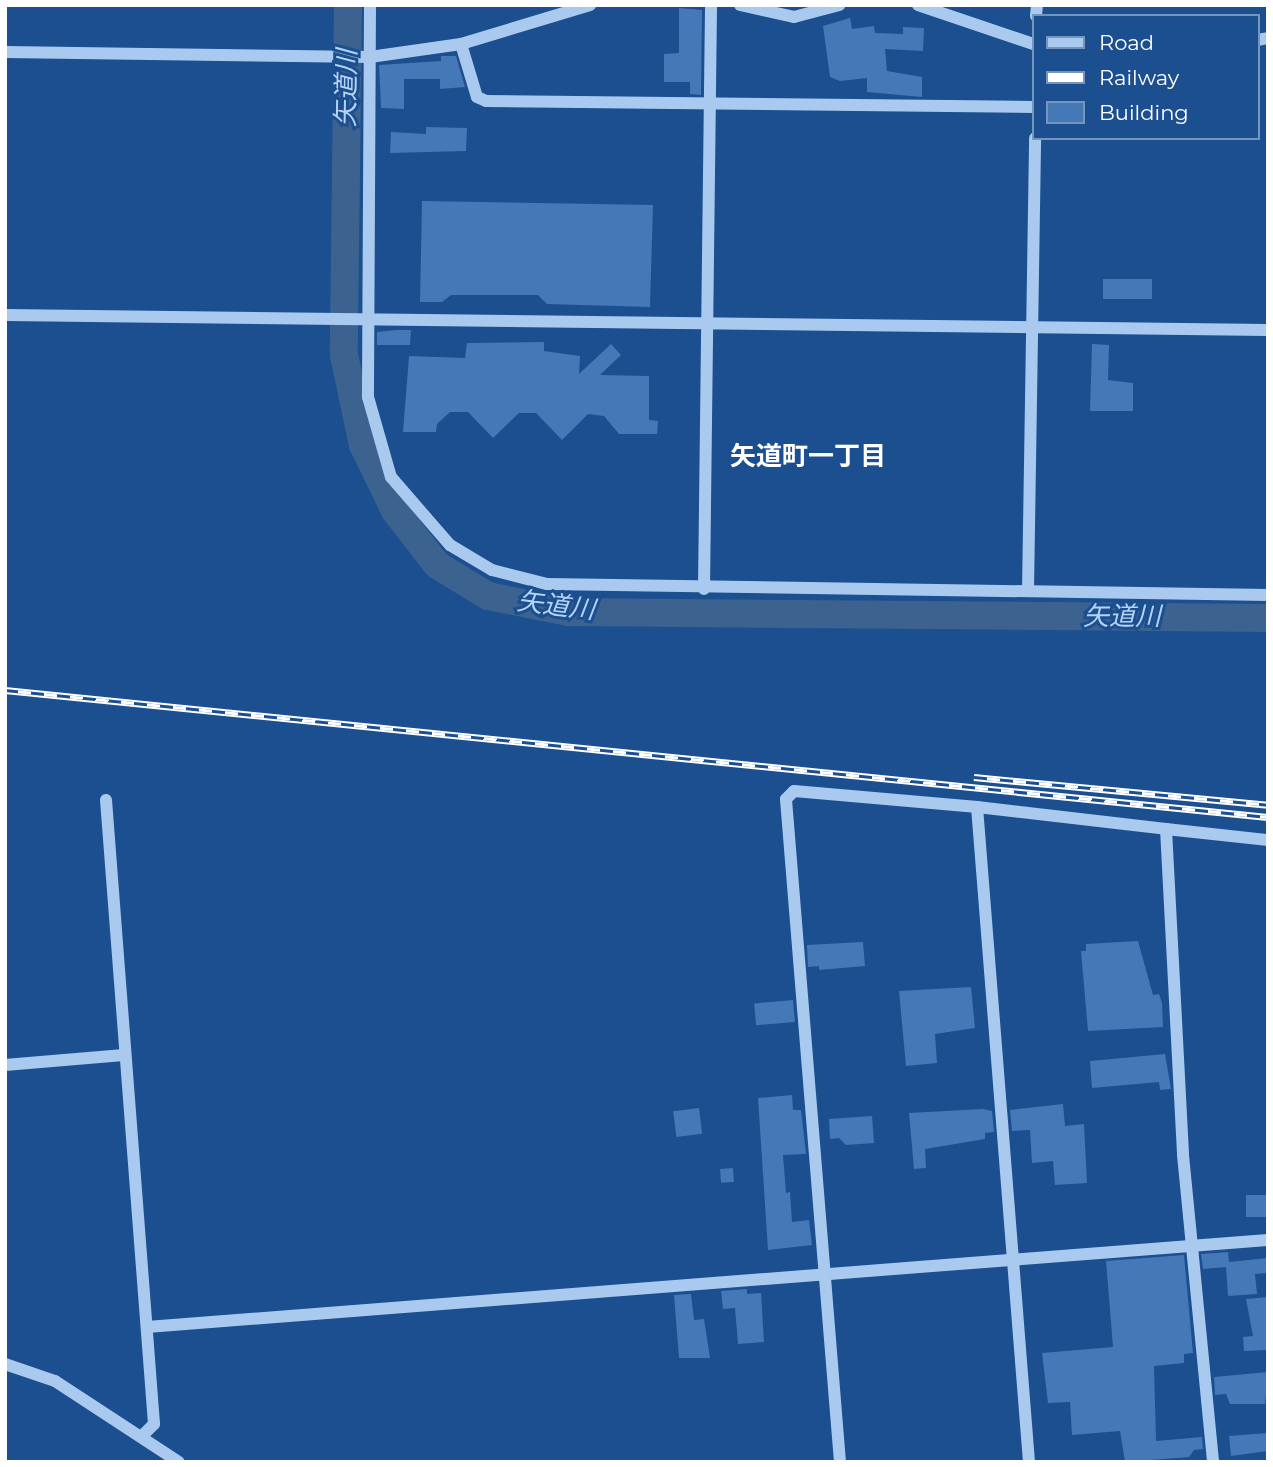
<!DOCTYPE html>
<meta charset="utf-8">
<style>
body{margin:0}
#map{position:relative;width:1273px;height:1467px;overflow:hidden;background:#1b4f8f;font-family:Montserrat,"Noto Sans JP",sans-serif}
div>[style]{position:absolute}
.river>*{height:28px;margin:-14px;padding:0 14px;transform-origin:14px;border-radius:14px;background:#3c6290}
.building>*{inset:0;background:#4478b7;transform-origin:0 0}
.minor>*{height:12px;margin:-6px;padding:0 6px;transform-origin:6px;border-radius:6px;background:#a9c9ee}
.rail>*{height:7px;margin-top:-3.5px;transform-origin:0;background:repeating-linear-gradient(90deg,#1b4f8f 0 13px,#fff 0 26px);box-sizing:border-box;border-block:2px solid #fff}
span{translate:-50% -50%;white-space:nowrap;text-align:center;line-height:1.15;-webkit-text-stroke:6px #1b4f8f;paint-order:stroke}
.water-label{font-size:26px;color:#b5d3f5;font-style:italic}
.neighbourhood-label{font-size:26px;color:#fff;font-weight:700}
.frame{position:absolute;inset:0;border:7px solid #fff;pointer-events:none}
.legend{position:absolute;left:1032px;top:14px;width:228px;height:126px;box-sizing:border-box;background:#1b4f8f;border:2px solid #7695bc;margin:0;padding:9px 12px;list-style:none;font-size:21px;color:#fff}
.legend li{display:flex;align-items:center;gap:14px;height:35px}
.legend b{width:35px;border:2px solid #7695bc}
</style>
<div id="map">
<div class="river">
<div style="left:348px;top:5px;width:350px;rotate:90.7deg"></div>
<div style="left:344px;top:355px;width:92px;rotate:78.1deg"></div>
<div style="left:363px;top:445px;width:73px;rotate:64.1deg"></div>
<div style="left:395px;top:511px;width:68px;rotate:52.1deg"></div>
<div style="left:437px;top:565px;width:60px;rotate:31.3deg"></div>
<div style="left:488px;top:596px;width:82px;rotate:11.3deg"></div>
<div style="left:568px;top:612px;width:700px;rotate:0.49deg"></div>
</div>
<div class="building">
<div style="clip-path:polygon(679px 8px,702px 10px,701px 95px,690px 94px,690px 82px,664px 82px,664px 54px,679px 53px)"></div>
<div style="clip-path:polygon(850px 18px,852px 29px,874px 26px,875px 33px,903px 34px,903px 27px,924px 28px,923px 51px,885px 49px,887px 71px,922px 77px,922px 97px,867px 92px,867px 78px,840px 81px,830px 77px,823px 26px)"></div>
<div style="clip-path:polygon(441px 56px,456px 56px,465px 87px,440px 89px,440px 79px,404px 79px,404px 109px,381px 108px,379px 65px,441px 61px)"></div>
<div style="clip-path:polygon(426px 127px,467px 128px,466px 151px,390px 153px,391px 132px,426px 134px)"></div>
<div style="clip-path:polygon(422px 201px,653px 205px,650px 307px,547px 304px,538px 295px,451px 295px,442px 302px,420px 302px)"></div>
<div style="left:1103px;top:279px;width:49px;height:20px"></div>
<div style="clip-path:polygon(396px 330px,411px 330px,410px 345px,377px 345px,377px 332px)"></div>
<div style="clip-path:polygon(544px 342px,544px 351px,580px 356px,579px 374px,611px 344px,621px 355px,600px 375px,649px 376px,649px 420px,658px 421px,657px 434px,619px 434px,604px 416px,588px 414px,562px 440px,536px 413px,519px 413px,493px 438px,468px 412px,450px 412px,437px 424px,436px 432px,403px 432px,409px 356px,465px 358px,467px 343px)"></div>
<div style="clip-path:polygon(1092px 344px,1109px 345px,1108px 380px,1133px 383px,1133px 411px,1090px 411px)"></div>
<div style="clip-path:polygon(1138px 941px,1153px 995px,1159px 994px,1162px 1003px,1163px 1027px,1088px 1031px,1081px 951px,1086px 951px,1086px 944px)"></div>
<div style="clip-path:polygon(863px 942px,865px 966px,819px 970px,819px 966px,808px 967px,807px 945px)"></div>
<div style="clip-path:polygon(971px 987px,975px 1028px,935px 1034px,937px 1063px,906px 1066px,899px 991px)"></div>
<div style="left:793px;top:1000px;width:22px;height:39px;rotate:85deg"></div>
<div style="clip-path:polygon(1165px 1054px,1171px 1089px,1160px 1090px,1159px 1082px,1092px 1088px,1090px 1061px)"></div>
<div style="clip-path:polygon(792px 1095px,793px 1110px,801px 1110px,806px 1154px,783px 1155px,786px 1193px,790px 1192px,792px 1222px,809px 1220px,812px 1245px,768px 1250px,758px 1098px)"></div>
<div style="clip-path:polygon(1063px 1104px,1065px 1126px,1084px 1124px,1087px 1183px,1055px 1185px,1053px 1161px,1032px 1163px,1030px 1130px,1012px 1131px,1010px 1110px)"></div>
<div style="left:699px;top:1108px;width:26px;height:26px;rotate:83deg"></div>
<div style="clip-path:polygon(983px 1109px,992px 1111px,994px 1132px,985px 1133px,985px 1139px,925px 1149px,926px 1168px,914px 1169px,909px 1113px)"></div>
<div style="clip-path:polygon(872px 1116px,874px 1143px,846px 1145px,839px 1138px,830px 1139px,829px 1119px)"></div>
<div style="left:733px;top:1168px;width:14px;height:13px;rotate:86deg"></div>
<div style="left:1268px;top:1195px;width:22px;height:22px;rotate:90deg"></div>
<div style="clip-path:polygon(1228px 1252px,1229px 1262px,1268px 1258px,1268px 1273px,1255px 1274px,1257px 1294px,1228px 1296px,1226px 1267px,1203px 1269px,1201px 1254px)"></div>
<div style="clip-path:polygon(1184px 1255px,1193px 1353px,1184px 1354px,1184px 1363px,1154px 1366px,1156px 1441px,1202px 1437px,1203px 1449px,1194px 1450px,1189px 1457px,1125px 1462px,1120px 1431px,1072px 1435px,1070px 1402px,1048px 1403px,1042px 1353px,1113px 1347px,1106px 1261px)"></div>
<div style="clip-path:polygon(747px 1289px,747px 1294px,761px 1293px,764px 1342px,738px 1344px,735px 1308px,723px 1309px,721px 1291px)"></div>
<div style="clip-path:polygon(691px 1294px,694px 1320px,704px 1319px,710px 1358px,679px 1358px,674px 1295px)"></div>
<div style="clip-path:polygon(1268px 1297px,1268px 1350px,1244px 1351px,1243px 1337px,1253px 1336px,1246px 1299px)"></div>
<div style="clip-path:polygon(1268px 1372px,1265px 1404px,1230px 1404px,1226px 1394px,1215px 1395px,1214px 1377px)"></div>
<div style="clip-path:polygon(1268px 1433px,1268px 1451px,1231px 1456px,1229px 1436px)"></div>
</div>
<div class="minor">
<div style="left:370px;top:5px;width:392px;rotate:90.3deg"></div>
<div style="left:368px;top:397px;width:83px;rotate:74deg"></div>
<div style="left:391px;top:477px;width:90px;rotate:49.1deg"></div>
<div style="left:450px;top:545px;width:49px;rotate:30.8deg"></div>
<div style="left:492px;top:570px;width:57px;rotate:14.3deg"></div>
<div style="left:547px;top:584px;width:721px;rotate:0.87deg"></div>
<div style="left:740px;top:5px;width:55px;rotate:12.5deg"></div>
<div style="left:794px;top:17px;width:47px;rotate:-14.9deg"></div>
<div style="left:918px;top:5px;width:121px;rotate:18.7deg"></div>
<div style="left:1036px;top:16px;width:11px;rotate:-85deg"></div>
<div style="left:1257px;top:40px;width:11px;rotate:-10deg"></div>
<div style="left:461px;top:44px;width:55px;rotate:73.2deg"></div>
<div style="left:477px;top:97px;width:10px;rotate:24deg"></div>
<div style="left:486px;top:101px;width:547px;rotate:0.63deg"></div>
<div style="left:5px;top:52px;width:365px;rotate:0.8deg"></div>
<div style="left:370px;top:57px;width:92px;rotate:-8.1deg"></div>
<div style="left:461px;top:44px;width:135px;rotate:-16.8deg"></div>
<div style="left:5px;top:315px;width:1263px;rotate:0.68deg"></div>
<div style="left:704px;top:589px;width:584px;rotate:-89.31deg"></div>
<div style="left:1028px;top:591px;width:453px;rotate:-89.1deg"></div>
<div style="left:106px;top:800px;width:626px;rotate:85.6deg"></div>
<div style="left:154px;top:1424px;width:17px;rotate:135deg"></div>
<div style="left:977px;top:807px;width:190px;rotate:6.6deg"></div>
<div style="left:1166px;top:829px;width:326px;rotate:87deg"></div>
<div style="left:1183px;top:1155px;width:308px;rotate:84.4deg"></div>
<div style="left:1166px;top:829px;width:103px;rotate:6.2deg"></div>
<div style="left:5px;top:1065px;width:119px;rotate:-4.8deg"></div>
<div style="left:147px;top:1327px;width:1124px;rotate:-4.44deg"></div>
<div style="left:5px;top:1364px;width:53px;rotate:18.8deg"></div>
<div style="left:55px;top:1381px;width:148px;rotate:33.2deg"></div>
<div style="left:840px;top:1462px;width:665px;rotate:-94.66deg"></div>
<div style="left:786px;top:799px;width:11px;rotate:-45deg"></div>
<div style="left:794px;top:791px;width:184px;rotate:5deg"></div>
<div style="left:977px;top:807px;width:657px;rotate:85.46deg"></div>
</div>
<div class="rail">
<div style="left:5px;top:690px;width:1269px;rotate:5.74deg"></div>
<div style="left:974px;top:777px;width:295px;rotate:5.4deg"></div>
</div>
<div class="water-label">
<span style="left:347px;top:88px;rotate:-89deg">矢道川</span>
<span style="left:556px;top:606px;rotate:7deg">矢道川</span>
<span style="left:1122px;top:617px">矢道川</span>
</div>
<div class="neighbourhood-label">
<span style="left:808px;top:457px">矢道町一丁目</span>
</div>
<div class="frame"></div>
<ul class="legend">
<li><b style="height:9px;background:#a9c9ee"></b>Road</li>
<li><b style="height:9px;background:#fff"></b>Railway</li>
<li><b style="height:19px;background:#4478b7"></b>Building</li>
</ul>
</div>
